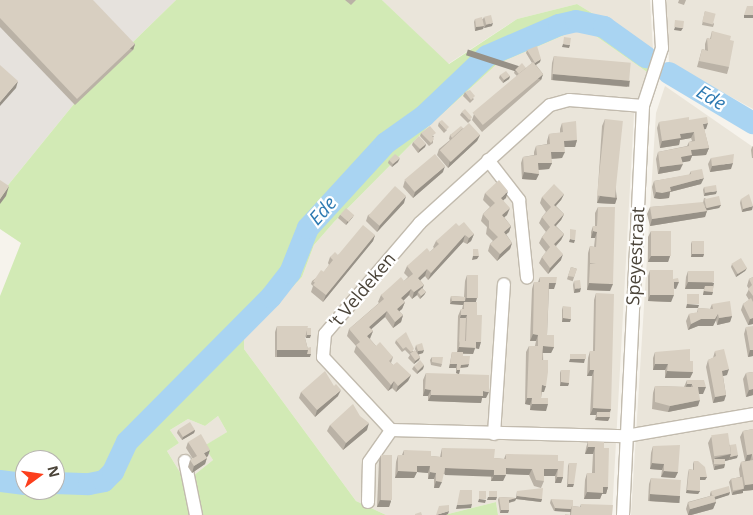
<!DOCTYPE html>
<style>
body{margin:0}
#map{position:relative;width:753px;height:515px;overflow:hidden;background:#f6f3ec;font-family:"Open Sans",sans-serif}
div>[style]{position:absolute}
.residential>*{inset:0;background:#eae5da}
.industrial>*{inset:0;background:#e6e2dd}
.green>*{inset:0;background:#d2eab5}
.river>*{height:22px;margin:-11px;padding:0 11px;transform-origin:11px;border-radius:11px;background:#a9d4f2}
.roads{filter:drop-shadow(1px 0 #c2bbae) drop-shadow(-1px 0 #c2bbae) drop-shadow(0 1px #c2bbae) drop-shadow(0 -1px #c2bbae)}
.street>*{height:12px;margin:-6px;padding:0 6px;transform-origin:6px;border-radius:6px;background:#fff}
.wall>*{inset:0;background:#bab2a6;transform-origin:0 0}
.shaded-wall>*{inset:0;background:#979187;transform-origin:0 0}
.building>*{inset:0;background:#d8cfc1;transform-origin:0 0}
span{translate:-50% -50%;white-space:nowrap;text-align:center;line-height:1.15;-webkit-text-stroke:4.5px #fff;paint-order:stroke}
.street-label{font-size:18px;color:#4b4439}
.water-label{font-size:19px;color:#2e7ab2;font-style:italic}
.north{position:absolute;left:15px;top:450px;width:50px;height:50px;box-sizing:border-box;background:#fff;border:1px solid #b7b4b0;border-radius:50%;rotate:76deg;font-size:14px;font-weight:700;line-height:20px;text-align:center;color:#4b4439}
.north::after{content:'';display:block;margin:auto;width:18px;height:22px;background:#fc3f1d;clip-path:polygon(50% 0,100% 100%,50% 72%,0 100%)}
</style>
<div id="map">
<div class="residential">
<div style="clip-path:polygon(382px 0,650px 0,653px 50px,577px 4px,517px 19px,448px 64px)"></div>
<div style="clip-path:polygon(666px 0,753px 0,753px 109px,669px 63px)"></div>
<div style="clip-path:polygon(583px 27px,647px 72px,634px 114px,612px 515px,498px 515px,496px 502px,444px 515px,386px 515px,356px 501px,244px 349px,244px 337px,302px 277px,314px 245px,334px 222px,430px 125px,497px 64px)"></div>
<div style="clip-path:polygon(665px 86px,753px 147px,753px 515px,631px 515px,656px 113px)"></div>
<div style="clip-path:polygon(218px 416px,227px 432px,205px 446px,213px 460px,193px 476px,184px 479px,167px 451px,179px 443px,170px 430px,188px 419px,205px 426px)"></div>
</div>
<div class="industrial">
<div style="clip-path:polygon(0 0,176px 0,91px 83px,0 195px)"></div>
</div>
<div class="green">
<div style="clip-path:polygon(176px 0,382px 0,449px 64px,517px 19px,577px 4px,653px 50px,647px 72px,583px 27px,497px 64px,430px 125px,334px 222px,314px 245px,302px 277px,244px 337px,244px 349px,356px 501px,386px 515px,201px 515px,193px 476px,213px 460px,204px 446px,227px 432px,218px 416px,205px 426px,188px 419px,170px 430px,179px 443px,167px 451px,184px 479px,190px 515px,0 515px,0 491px,90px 492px,106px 488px,117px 477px,145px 427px,197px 375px,189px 367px,144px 413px,98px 474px,84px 479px,55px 477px,55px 460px,25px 460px,25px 478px,0 475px,0 296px,21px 243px,0 229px,0 195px,91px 83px)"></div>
<div style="clip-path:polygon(496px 502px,498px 515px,444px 515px)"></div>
</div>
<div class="river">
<div style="left:669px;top:73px;width:98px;rotate:30.8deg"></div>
<div style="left:0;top:481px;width:25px;rotate:7deg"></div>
<div style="left:55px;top:483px;width:34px;rotate:2deg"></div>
<div style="left:89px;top:484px;width:15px;rotate:-11deg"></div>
<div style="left:104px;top:481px;width:13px;rotate:-45deg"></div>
<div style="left:113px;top:472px;width:33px;rotate:-65deg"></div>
<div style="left:127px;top:442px;width:204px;rotate:-45.2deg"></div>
<div style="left:271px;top:297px;width:31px;rotate:-52deg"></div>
<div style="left:290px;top:273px;width:48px;rotate:-68.2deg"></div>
<div style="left:308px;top:228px;width:115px;rotate:-47.5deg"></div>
<div style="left:386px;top:143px;width:47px;rotate:-35.4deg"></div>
<div style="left:424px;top:116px;width:87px;rotate:-43.6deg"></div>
<div style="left:487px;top:56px;width:78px;rotate:-23.3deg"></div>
<div style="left:559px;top:25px;width:17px;rotate:-13deg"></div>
<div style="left:576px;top:21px;width:29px;rotate:12deg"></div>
<div style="left:604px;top:27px;width:52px;rotate:35.5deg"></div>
</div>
<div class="roads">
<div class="street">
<div style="left:643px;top:106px;width:74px;rotate:-175.4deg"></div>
<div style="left:569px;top:100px;width:20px;rotate:165deg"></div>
<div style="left:550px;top:105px;width:176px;rotate:137.8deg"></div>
<div style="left:420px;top:223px;width:146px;rotate:130.6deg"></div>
<div style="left:325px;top:334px;width:23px;rotate:95deg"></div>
<div style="left:323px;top:357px;width:100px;rotate:47deg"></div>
<div style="left:391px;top:430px;width:235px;rotate:1.5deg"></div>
<div style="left:626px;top:436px;width:129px;rotate:-9.8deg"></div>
<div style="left:488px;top:160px;width:51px;rotate:52.2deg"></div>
<div style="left:519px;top:200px;width:78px;rotate:84.1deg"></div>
<div style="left:494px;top:434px;width:150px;rotate:-86.2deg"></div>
<div style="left:185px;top:461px;width:55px;rotate:78.5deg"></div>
<div style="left:368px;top:502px;width:40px;rotate:-88.6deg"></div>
<div style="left:369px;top:462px;width:39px;rotate:-55deg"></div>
<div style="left:623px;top:515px;width:409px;rotate:-87.2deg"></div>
<div style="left:643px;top:106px;width:61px;rotate:-71.9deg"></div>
<div style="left:662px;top:48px;width:48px;rotate:-93.6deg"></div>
</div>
</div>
<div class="wall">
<div style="clip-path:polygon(0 0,135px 44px,133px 50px,75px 105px,0 27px)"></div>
<div style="clip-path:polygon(345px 0,356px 0,351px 5px)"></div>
<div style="clip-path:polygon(679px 0,686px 0,684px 5px,678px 3px)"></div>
<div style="clip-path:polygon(705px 11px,714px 24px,713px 27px,702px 25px)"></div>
<div style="clip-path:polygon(484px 17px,492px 26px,484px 28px,484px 26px,483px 29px,475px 31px,474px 22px,475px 19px,483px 19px)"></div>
<div style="clip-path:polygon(712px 31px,730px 40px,729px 67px,727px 74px,697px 67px,702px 49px,705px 50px,705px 44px,707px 38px,710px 39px)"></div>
<div style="clip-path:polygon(527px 50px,540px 62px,536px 65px,543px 74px,541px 80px,482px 132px,472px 120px,474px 114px,517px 76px,514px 73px,515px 70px,526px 68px,532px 63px,526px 53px)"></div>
<div style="clip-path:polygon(554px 56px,630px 81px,627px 87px,551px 80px,552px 63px)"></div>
<div style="clip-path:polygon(500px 75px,510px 76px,509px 79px,503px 83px,499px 78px)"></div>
<div style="clip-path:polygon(465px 92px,474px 99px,470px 103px,463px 96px)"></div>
<div style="clip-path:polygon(462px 112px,471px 120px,468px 123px,460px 115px)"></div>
<div style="clip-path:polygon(605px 119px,617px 198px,615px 204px,597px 203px,602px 126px)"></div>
<div style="clip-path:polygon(689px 120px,706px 129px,704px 129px,709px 148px,706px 155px,692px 156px,690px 161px,682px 162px,680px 170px,658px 174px,656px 159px,658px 152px,687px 146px,689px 142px,692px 141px,691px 138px,680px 140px,679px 145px,660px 148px,657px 128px,659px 122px)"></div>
<div style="clip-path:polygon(439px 122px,447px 130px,444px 133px,438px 126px)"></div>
<div style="clip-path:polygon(562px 123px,577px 140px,575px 147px,564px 147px,562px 158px,551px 159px,552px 163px,549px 169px,538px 170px,539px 174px,536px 180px,522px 179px,521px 163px,523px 157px,534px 155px,534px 152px,536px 146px,547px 144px,547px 141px,549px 134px,560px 133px,560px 129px)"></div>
<div style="clip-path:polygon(463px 128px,480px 135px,477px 141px,448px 168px,437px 155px,439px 149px,450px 140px,449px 139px,450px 135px)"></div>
<div style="clip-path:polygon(421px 133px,434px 136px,433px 138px,433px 143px,429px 146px,420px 136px)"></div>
<div style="clip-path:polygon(413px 142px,426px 144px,425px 147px,418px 153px,412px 145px)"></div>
<div style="clip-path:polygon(753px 146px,753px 158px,752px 158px,751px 150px,752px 147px)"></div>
<div style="clip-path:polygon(711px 158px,731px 169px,710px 172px,708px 164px)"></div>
<div style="clip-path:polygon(389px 160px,398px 162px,392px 167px,388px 163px)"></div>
<div style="clip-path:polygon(691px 171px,701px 184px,670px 192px,669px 198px,660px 199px,654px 198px,652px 187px,654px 181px,689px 175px)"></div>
<div style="clip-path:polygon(443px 172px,413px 198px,403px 187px,405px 180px)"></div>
<div style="clip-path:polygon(704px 187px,716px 194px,704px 196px,703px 190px)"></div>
<div style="clip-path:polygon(485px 193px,506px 198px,503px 200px,507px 215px,504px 217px,511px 226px,509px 232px,506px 234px,512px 243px,510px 249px,497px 261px,488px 251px,490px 244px,493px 241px,486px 234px,487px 227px,481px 221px,483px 214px,490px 207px,483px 200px)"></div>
<div style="clip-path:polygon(564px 194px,561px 200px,556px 206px,564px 214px,561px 220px,556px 226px,564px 234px,561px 240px,556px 246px,561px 260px,548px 274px,539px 263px,542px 257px,546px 252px,539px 243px,542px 237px,546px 232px,539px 223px,542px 217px,546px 212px,540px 203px,542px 197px)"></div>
<div style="clip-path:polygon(704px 198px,721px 205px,719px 208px,707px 210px,705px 217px,650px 226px,647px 214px,650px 207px,703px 203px)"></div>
<div style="clip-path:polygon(741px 199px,752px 210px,742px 212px,740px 203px)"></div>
<div style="clip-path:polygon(404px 203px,377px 232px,366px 221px,368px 215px)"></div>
<div style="clip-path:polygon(598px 207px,610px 291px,587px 290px,588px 253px,590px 246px,594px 247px,595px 238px,591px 238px,591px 232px,593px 226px,595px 226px,595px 213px)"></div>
<div style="clip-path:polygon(340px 215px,354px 215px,352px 218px,346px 225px,338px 218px)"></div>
<div style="clip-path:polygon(459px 226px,474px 234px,471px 241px,467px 244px,463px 242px,428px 280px,425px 276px,420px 280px,424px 285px,422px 288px,426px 292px,424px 295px,420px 299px,417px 295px,412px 299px,409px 295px,403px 301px,405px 302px,402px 309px,399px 311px,403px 315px,401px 322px,393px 328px,385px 317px,371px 329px,373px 331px,370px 339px,376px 346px,393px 357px,391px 363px,393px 365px,411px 375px,408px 381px,396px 392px,392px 388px,388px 391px,354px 352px,356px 346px,347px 336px,349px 329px,379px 303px,378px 302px,381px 295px,404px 281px,408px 277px,404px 273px,407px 266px,430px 252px,434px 248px,433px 247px,436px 241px)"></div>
<div style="clip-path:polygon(651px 231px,670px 256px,668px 262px,648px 262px,648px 237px)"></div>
<div style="clip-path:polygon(375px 235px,373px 241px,323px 302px,311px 292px,313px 286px,311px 284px,312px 281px,324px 272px,329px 265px,328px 263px,330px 257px,338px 255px)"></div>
<div style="clip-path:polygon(692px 241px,704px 254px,703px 257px,691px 257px,691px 244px)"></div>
<div style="clip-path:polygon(732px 264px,747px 268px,745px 271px,736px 277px,731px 267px)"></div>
<div style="left:571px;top:267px;width:6px;height:13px;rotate:18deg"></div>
<div style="clip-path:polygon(650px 270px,673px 279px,676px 289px,674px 288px,671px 302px,648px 301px,648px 276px)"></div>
<div style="clip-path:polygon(688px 271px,714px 283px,712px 295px,703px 295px,704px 289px,685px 289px,686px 277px)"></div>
<div style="clip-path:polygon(467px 275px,476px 302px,479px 349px,475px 348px,473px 354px,463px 354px,463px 356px,468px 367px,460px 368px,459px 374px,456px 373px,456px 368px,449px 368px,452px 352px,457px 352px,458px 316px,461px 309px,462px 309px,463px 305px,450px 304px,450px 300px,451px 296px,464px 297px,465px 281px)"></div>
<div style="clip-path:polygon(540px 277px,554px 289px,549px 289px,547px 335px,554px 347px,551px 353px,543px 353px,544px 392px,542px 392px,541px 398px,546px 411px,530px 410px,530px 405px,525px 404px,526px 352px,529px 346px,535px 346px,536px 341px,530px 341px,532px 289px,534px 282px,538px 282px)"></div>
<div style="clip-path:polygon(753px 277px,753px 324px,748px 325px,741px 310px,743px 304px,749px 300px,746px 295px,749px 289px,747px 286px,749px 279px)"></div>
<div style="clip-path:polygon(574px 281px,580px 292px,574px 293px,573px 285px)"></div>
<div style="clip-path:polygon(596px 293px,611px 409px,608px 421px,595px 420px,596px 415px,590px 415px,592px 376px,587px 376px,588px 358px,590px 351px,593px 351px,594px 300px)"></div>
<div style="clip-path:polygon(712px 304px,732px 316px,730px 322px,717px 325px,716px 320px,713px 326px,698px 326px,688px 330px,686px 321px,689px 314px,697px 313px,698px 308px,710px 309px)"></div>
<div style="clip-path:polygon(563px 306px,570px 322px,562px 322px,562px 310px)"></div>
<div style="clip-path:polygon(277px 326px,307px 328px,310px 338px,306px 338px,306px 336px,305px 338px,310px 357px,275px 357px,275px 332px)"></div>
<div style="clip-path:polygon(746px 327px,753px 356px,748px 357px,744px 334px)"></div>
<div style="clip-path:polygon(396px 340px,413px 351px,416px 351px,415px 349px,416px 345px,423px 353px,418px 354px,420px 357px,419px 360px,414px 364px,408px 358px,410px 355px,405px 350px,402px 352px,395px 343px)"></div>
<div style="clip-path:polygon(715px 351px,727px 375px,723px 376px,726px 395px,724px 401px,713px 403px,706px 367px,708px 360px,713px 358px)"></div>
<div style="clip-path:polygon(655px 352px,690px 361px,693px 372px,690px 378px,665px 378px,665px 370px,653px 370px,653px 358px)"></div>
<div style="clip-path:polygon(432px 357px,442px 364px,441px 367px,431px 365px,430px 360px)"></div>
<div style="clip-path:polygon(424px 365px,423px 369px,417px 374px,412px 369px,414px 366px)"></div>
<div style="clip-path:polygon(561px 370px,569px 383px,568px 386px,560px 386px,560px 373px)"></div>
<div style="clip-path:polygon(753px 372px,753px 395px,746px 397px,743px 379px,746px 373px)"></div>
<div style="clip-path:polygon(426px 373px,486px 398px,482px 398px,481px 403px,428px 401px,428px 396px,423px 396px,423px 380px)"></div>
<div style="clip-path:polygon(687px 380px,703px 394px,699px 394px,698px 406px,668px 412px,652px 409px,653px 393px,655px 386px,684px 387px)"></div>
<div style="clip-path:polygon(301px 392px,338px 396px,315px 417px,299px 398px)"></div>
<div style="clip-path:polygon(330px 425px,367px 430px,343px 450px,327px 431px)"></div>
<div style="clip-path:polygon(753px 429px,753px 490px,743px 491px,743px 493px,732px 495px,729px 482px,731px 479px,740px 477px,739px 469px,741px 462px,745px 461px,740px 437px,743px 431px)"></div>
<div style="clip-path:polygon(178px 430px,195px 430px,194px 433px,182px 440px,177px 433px)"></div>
<div style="clip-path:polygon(711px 437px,730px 445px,737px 458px,725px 461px,725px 464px,724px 468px,714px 470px,708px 443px)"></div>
<div style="clip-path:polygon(588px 441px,604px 448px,608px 487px,606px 494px,602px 494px,600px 499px,584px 499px,585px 480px,587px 473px,592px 473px,593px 454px,585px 454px,586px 448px)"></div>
<div style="clip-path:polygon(188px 442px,208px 456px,207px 457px,205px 464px,192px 473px,188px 467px,190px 460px,193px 459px,186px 448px)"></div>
<div style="clip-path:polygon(653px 446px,678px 472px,675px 478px,661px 477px,662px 470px,650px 469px,651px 453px)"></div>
<div style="clip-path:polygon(442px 448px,494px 458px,504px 459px,506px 454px,558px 461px,563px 477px,561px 483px,555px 483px,555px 476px,544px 476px,544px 481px,541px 488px,534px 486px,529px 475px,506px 474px,503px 481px,491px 481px,491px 476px,443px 474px,439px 488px,434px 488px,434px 479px,428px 479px,428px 473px,417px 472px,414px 478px,395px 478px,396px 462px,398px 455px,402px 455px,404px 450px,431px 456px,440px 457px)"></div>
<div style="clip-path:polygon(381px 455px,391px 501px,389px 507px,377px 507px,379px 461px)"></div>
<div style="clip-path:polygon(694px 461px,707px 477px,705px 480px,700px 480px,700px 491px,698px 494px,686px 493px,688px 473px,689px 469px,693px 470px,693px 464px)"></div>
<div style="clip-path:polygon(569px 463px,573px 487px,567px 487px,568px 466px)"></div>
<div style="clip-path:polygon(651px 478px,680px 496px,678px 503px,648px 501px,649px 484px)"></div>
<div style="clip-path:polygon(517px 491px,542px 499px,541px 502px,516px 499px,515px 501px,509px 503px,509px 510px,508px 513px,500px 513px,498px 500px,499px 497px,516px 498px)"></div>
<div style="clip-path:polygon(711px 491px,730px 492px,729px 495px,715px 499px,716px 502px,713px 509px,691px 515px,688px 515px,686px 509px,688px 502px,710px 496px,710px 494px)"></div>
<div style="clip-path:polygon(551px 499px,573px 506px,580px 507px,581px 504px,612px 515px,570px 515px,570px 512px,554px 511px,550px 503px)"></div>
</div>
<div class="shaded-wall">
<div style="left:744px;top:15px;width:9px;height:3px"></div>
<div style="clip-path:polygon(493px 23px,492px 26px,484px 28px,486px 25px)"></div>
<div style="clip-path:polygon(484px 26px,483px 29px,475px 31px,476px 27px)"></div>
<div style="clip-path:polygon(675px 27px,683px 28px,681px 31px,674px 30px)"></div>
<div style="left:135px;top:44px;width:6px;height:80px;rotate:108deg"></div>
<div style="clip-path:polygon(563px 44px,570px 45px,569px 48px,562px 47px)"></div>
<div style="clip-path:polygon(541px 59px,540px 62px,534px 66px,535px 63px)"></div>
<div style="left:543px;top:74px;width:6px;height:79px;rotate:108deg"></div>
<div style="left:553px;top:74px;width:77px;height:6px;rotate:5deg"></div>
<div style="clip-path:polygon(510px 76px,509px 79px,503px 83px,504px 80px)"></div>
<div style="clip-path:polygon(18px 81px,16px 88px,0 106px,0 102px)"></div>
<div style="clip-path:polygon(708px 123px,706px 129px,701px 130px,703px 124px)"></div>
<div style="clip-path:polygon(694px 132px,691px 138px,680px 140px,679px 145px,660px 148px,662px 141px,680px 134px)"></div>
<div style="clip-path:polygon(480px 135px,477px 141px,448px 168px,450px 161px)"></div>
<div style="clip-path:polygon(577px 140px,575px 147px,561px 147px,564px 141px)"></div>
<div style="clip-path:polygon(426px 144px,425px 147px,418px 153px,420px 149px)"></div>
<div style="clip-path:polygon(709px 148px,706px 155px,692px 156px,690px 161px,679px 163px,681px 157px,691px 150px)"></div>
<div style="clip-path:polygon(551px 152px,565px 152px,562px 158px,548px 159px)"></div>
<div style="clip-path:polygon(400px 158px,398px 162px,392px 167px,393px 164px)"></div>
<div style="clip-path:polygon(538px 163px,552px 163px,549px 169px,536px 170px)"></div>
<div style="clip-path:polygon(733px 163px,731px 169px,710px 172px,712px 166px)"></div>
<div style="clip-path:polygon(683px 164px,680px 170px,658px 174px,660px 167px)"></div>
<div style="clip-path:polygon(445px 166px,443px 172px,413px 198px,415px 192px)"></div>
<div style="clip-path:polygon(524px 172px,539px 174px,536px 180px,522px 179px)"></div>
<div style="clip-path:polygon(704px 178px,701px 184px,670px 192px,669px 198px,660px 199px,654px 198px,656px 192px,670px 187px)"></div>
<div style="clip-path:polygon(9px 186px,6px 196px,0 204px,0 199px)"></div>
<div style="clip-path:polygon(508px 191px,506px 198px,499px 204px,501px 198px)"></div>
<div style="clip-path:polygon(717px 191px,716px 194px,704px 196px,705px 193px)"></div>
<div style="clip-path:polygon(564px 194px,561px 200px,551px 211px,554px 205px)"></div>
<div style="clip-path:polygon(406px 196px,404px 203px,377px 232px,380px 225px)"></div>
<div style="clip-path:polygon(600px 196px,617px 198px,615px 204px,597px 203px)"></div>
<div style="clip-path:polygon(721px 205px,719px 208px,704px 211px,705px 207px)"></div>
<div style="clip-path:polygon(753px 206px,752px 210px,742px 212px,743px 209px)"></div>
<div style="clip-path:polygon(510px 208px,507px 215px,500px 221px,502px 215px)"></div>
<div style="clip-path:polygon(707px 211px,705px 217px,650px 226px,652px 219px)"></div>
<div style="clip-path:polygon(564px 214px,561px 220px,551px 231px,554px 225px)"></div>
<div style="clip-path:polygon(354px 215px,352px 218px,346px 225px,347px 222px)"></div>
<div style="clip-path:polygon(511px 226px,509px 232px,502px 238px,504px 232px)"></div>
<div style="clip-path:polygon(593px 231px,597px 232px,595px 238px,591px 238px)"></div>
<div style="clip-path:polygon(474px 234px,471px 241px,467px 244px,469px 238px)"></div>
<div style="clip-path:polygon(564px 234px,561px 240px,551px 251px,554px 244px)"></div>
<div style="clip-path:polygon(375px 235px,373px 241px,323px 302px,326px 295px)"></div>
<div style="clip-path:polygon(465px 235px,463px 242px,428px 280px,431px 273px)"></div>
<div style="clip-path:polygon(570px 239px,575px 240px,574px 243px,569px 242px)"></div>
<div style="clip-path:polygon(512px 243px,510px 249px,497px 261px,500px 254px)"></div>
<div style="clip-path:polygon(563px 254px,561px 260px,548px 274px,550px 268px)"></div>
<div style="clip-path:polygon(692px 254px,704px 254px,703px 257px,691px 257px)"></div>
<div style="clip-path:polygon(473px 256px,479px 256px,477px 259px,472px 260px)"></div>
<div style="clip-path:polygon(651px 256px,670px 256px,668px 262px,648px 262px)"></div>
<div style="clip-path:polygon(747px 268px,745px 271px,736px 277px,737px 274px)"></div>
<div style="clip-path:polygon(427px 269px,425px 276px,415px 285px,418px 278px)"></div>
<div style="clip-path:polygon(674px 282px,679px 282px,676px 289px,672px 288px)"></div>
<div style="clip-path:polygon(688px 282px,714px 283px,712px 289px,705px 286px,704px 289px,685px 289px)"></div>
<div style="clip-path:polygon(549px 283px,556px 283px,554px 289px,546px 289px)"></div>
<div style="clip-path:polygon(589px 283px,613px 284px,610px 291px,587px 290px)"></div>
<div style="clip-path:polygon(424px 285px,421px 291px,418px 292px,417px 295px,412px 299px,414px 292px)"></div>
<div style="clip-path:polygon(581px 288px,580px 292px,574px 293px,575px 289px)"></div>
<div style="clip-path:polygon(411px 289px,409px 295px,399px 305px,401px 298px)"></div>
<div style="clip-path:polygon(704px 291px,713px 292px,712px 295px,703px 295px)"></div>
<div style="clip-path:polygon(426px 292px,424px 295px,420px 299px,421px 296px)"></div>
<div style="clip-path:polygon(650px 295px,674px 295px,671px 302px,648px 301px)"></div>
<div style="clip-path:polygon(466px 298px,477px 298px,475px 305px,464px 305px,464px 302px,463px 305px,450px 304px,452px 301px,465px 301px)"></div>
<div style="clip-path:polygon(405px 302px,402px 309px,395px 315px,397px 309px)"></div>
<div style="clip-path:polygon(687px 304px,699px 305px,698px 308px,686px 308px)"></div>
<div style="clip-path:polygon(387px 311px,385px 317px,367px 333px,369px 327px)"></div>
<div style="clip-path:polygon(718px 314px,716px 320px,713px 326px,698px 326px,688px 330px,691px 324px,701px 319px)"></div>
<div style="clip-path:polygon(403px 315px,401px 322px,393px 328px,395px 322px)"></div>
<div style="clip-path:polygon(461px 315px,467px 315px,464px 321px,460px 318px)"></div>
<div style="clip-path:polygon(732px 316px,730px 322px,717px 325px,719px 318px)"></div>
<div style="clip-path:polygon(563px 318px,571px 319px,570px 322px,562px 322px)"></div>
<div style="clip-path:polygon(753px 318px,753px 324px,748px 325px,750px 319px)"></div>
<div style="clip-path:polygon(373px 331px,370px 338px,365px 342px,367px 336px)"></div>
<div style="clip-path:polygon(533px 334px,538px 335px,536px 341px,530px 341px)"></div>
<div style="clip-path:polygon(307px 335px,311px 335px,310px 338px,306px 338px)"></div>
<div style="clip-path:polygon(476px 342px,481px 342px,479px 349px,475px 348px,473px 354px,457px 353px,459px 347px)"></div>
<div style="clip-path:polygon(543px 346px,554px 347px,551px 353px,541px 353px)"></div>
<div style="left:277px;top:350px;width:31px;height:7px"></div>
<div style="clip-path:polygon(424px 350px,423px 353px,417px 355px,418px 351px)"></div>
<div style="clip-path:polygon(750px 350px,753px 350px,753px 356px,748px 357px)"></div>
<div style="clip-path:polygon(307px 354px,311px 354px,310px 357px,306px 357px)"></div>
<div style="clip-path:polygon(420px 357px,419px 360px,414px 364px,415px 361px)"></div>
<div style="clip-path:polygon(570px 359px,585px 359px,584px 363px,569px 362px)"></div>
<div style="clip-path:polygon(450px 364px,457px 364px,456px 368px,449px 368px)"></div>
<div style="clip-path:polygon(469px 364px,468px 367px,459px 368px,461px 365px)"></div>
<div style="clip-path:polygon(655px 364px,668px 364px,665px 370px,653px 370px)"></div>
<div style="clip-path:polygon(424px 365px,423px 369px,417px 374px,418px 371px)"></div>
<div style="clip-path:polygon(729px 369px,727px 375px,719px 377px,722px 371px)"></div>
<div style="clip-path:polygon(457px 370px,460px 370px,459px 374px,456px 373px)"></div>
<div style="clip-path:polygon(590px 370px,594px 370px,592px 376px,587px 376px)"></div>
<div style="clip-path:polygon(667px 371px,693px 372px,690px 378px,665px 378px)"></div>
<div style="clip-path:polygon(411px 375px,408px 381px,396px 392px,398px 386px)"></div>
<div style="clip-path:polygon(394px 381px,392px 388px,388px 391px,391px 385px)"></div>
<div style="clip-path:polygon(561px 382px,569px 383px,568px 386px,560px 386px)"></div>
<div style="clip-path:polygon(687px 384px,692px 384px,690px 390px,684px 391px)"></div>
<div style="clip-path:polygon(542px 385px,546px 386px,544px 392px,539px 392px)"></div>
<div style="clip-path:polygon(698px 387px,706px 387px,703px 394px,696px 394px)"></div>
<div style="clip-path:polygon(425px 389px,431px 390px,428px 396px,423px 396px)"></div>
<div style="clip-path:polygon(753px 389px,753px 395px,746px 397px,749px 390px)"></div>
<div style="clip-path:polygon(341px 390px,338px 396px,315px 417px,317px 410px)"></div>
<div style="clip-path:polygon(483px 391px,489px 392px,486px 398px,482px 398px,481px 403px,428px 401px,431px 395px)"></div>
<div style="clip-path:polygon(726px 395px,724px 401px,713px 403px,715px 397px)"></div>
<div style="clip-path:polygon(527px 398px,532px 398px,530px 405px,525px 404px)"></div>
<div style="clip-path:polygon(700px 400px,698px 406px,668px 412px,670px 406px)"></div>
<div style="clip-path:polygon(532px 404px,548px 404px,546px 411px,530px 410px)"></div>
<div style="clip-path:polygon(593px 408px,611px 409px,608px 416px,597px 412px,596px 415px,590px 415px)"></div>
<div style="clip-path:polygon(597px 417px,610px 417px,608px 421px,595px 420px)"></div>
<div style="clip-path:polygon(369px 423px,367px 430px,343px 450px,346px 443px)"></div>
<div style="clip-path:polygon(195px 430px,194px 433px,182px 440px,183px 437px)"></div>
<div style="clip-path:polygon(588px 447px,595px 447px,593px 454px,585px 454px)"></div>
<div style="clip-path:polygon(210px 450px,208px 456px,202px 459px,204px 453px)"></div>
<div style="clip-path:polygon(731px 454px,729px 460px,715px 464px,714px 461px,712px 465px,715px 458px)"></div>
<div style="clip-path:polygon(752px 454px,750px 461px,745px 462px,747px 455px)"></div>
<div style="clip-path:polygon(738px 455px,737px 458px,729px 460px,730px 457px)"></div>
<div style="clip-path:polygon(207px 458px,205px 464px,192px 473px,194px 466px)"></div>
<div style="clip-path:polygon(652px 463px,664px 464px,662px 470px,650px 469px)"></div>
<div style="clip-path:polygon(725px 464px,724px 468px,714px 470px,715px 466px)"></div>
<div style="clip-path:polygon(417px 466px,430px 466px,428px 473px,417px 472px,414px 478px,395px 478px,398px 471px)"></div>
<div style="left:445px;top:468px;width:49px;height:7px;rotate:2deg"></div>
<div style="clip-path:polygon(506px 468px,532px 469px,529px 475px,504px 474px)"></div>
<div style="clip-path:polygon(544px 469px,558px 469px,555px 476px,542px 476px)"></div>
<div style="clip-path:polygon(664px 471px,678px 472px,675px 478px,661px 477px)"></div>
<div style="clip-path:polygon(430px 472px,436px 473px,434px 479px,428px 479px)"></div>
<div style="clip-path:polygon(494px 475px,506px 475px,503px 481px,491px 481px)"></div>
<div style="clip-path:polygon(557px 477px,563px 477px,561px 483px,555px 483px)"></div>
<div style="clip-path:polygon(700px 477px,707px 477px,705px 480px,699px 480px)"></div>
<div style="clip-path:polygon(436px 481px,442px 482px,439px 488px,434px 488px)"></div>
<div style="clip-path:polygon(568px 484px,574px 484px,573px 487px,567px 487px)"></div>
<div style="clip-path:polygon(753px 484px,753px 490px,743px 491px,743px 493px,732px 495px,733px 492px,743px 489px,745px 485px)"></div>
<div style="clip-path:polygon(603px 487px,608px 487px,606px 494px,602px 494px,600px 499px,584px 499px,587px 492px)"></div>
<div style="clip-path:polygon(687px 490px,700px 491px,698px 494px,686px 493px)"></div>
<div style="clip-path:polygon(730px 492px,729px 495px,711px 501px,713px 497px)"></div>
<div style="left:650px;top:494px;width:30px;height:7px;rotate:4deg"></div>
<div style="clip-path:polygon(517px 496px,542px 499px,541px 502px,516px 499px,515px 501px,507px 503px,509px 500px,516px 498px)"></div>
<div style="clip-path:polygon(488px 497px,497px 497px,496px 500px,487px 500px)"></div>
<div style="clip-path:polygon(479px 499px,486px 500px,485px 503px,478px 502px)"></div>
<div style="clip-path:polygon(380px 500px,391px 501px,389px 507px,377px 507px)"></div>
<div style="clip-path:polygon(716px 502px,713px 509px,691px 515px,688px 515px,690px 509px)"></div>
<div style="clip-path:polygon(472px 504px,471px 508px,456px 509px,457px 505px)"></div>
<div style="left:555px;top:508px;width:16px;height:3px;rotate:4deg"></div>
<div style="clip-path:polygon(501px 510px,509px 510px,508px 513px,500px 513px)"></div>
<div style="clip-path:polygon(449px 511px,448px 514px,446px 515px,436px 515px)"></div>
</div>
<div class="building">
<div style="clip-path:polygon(0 0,93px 0,135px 44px,77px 99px,0 18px)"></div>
<div style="clip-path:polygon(747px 6px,753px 6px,753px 15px,744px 15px)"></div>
<div style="left:705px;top:11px;width:11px;height:11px;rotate:15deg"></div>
<div style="left:491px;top:15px;width:8px;height:7px;rotate:76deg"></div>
<div style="clip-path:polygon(482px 17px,484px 26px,476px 27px,475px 19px)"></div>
<div style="left:675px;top:20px;width:9px;height:7px;rotate:6deg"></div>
<div style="clip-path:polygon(712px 31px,731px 36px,730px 40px,734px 41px,729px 67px,699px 61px,702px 49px,708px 51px,707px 38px,711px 39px)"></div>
<div style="left:564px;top:37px;width:7px;height:7px;rotate:8deg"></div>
<div style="clip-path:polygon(537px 46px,541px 59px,535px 63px,527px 50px)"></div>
<div style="left:554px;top:56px;width:77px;height:18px;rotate:5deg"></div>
<div style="left:533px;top:62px;width:16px;height:79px;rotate:50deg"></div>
<div style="clip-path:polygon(522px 63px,526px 68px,519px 74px,515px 70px)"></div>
<div style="clip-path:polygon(0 65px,18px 81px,0 102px)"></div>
<div style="clip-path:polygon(506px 71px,510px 76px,504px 80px,500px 75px)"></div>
<div style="clip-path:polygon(470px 90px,475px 96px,471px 100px,465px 92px)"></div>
<div style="left:465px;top:109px;width:11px;height:4px;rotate:49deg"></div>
<div style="clip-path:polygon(689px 117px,689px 120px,707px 117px,708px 123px,703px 124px,709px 148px,691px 150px,692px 155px,681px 157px,683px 164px,660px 167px,658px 152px,689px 146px,689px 142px,695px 141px,694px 132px,680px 134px,681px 138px,662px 141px,659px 122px)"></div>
<div style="left:605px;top:119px;width:18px;height:77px;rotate:6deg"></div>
<div style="clip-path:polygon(442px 120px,449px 127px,446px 130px,439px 122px)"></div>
<div style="clip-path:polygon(576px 121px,577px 140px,564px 141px,565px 152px,551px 152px,552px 163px,538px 163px,539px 174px,524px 172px,523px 157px,537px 155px,536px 146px,550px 144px,549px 134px,563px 132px,562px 123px)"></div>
<div style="left:469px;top:123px;width:16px;height:40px;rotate:47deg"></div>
<div style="clip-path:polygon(430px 126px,436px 133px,432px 136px,434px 139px,431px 143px,421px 133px)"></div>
<div style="clip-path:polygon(461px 126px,463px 128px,452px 138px,450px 135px)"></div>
<div style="clip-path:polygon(419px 136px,426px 144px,420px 149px,413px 142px)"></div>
<div style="clip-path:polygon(395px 154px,400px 158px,393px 164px,389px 160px)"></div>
<div style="left:435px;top:154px;width:16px;height:40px;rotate:50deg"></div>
<div style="clip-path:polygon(734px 154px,733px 163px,712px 166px,711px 158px)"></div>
<div style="clip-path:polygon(702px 169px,704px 178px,670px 187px,671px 191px,662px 193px,656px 192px,654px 181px,691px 174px,691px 171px)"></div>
<div style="clip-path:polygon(0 180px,9px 186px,0 199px)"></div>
<div style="clip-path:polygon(499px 180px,508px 191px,501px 198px,510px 208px,502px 215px,511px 226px,504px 232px,512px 243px,500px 254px,490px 244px,498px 237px,489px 228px,489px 221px,483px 214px,495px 203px,485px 193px)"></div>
<div style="clip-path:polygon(554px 184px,564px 194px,554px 205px,564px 214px,554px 225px,564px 234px,554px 244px,563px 254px,550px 268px,542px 257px,550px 247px,542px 237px,550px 227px,542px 217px,551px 207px,542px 197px)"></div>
<div style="left:716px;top:185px;width:6px;height:12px;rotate:81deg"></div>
<div style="left:395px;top:186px;width:15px;height:40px;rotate:42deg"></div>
<div style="clip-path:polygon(749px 194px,753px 206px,743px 209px,741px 199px)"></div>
<div style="left:719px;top:196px;width:9px;height:15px;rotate:77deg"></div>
<div style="clip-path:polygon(703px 202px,707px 211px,652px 219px,650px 207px)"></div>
<div style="clip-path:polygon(598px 207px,615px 207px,613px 284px,589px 283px,590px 264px,596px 264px,590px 263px,590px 246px,596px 247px,597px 232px,593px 231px,593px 226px,597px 226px)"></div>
<div style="left:346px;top:208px;width:11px;height:9px;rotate:41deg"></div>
<div style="clip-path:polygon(464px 222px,474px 234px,469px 238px,465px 235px,431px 273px,427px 269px,418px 278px,424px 285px,414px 292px,411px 289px,401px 298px,405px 302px,397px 309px,403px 315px,395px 322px,387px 311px,369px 327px,373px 331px,367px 336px,376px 346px,380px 342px,393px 357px,389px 361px,393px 365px,397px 362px,411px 375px,398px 386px,394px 381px,391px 385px,356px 345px,360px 342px,349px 329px,384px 299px,381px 295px,390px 287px,401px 277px,404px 281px,413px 274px,407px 266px,427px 248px,430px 252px,439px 244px,436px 241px,456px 223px,459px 226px)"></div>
<div style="clip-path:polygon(363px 225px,375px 235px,326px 295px,313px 285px,333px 260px,330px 257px,335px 252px,338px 255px)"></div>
<div style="clip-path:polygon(570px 229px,576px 230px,575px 240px,570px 239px)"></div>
<div style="left:651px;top:231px;width:20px;height:25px"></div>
<div style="left:692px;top:241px;width:12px;height:13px"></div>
<div style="clip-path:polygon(473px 249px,478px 249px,479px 256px,473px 256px)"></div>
<div style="left:741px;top:258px;width:12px;height:11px;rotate:59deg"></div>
<div style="clip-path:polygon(571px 267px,577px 269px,574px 277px,568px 276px)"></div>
<div style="left:321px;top:270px;width:4px;height:14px;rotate:34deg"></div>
<div style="clip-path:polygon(650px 270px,673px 270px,673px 279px,678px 278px,679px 282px,674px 282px,674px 295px,650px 295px)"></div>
<div style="left:688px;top:271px;width:26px;height:11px"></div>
<div style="left:467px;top:275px;width:11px;height:23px"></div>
<div style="clip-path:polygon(540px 277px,557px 277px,556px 283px,549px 283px,547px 335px,554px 335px,554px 347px,543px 346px,542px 360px,548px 360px,548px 372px,546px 386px,542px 385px,541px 398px,548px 398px,548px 404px,532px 404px,532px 398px,527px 398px,529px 346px,538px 346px,538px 335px,533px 334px,534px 282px,540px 282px)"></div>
<div style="clip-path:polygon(753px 277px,753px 296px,748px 289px,752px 285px,749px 279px)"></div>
<div style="left:580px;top:280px;width:8px;height:6px;rotate:83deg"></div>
<div style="clip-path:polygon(705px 286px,713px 286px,713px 292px,704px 291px)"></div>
<div style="clip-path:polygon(422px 288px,426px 292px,421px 296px,418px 292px)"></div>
<div style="clip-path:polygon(596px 293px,614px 294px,611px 409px,593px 408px,594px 370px,590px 370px,590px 351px,595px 351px)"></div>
<div style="left:687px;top:294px;width:12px;height:10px"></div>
<div style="clip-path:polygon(451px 296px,465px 297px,465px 301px,452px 301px)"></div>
<div style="clip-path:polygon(751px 298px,753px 302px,753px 318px,750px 319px,743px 304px)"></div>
<div style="clip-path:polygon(730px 301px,732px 316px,719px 318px,718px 314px,715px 319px,701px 319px,691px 324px,689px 314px,698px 312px,698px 308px,713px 309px,712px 304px)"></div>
<div style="clip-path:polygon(464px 302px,477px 302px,477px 315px,482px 315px,481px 342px,476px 342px,476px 348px,459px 347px,460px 341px,466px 341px,467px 315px,461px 315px,461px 309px,464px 309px)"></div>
<div style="clip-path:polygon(563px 306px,571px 307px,571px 319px,563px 318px)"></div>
<div style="clip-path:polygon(460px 318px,466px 318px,465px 341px,460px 341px,459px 344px)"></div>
<div style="clip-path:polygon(277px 326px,308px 326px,305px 338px,308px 350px,277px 350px)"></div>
<div style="clip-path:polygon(753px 326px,753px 350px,750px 350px,746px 327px)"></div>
<div style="left:307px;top:328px;width:4px;height:7px"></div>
<div style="clip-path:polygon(406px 332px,414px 349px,411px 352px,406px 347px,403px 349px,396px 340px)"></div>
<div style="clip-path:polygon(422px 343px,424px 350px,418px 351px,416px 345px)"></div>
<div style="clip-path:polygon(311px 347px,311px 354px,307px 354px,308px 350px,307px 348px)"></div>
<div style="clip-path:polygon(690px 349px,690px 361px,693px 361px,693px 372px,667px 371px,668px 364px,655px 364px,655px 352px)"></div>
<div style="clip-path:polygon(724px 349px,729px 369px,722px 371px,726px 395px,715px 397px,708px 360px,716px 356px,715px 351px)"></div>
<div style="left:415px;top:350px;width:9px;height:6px;rotate:54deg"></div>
<div style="clip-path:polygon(452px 352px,463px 352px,463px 356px,470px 356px,469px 364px,461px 365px,460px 370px,457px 370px,457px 364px,450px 364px)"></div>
<div style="left:570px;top:354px;width:16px;height:5px"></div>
<div style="clip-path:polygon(432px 357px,443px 357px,442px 364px,432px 362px)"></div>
<div style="clip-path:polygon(420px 360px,424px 365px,418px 371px,414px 366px)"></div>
<div style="clip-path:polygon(561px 370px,570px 370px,569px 383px,561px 382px)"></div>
<div style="clip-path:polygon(325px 371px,334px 386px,336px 384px,341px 390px,317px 410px,301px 392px)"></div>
<div style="clip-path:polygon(753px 372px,753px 389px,749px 390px,746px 373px)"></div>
<div style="clip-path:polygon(426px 373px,489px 375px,489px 392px,483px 391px,483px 396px,431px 395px,431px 390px,425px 389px)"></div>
<div style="clip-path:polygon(687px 380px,704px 380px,706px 387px,698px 387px,700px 400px,670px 406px,655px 402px,655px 386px,693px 387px,692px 384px,687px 384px)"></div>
<div style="clip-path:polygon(353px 404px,360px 416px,369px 423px,346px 443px,330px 425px)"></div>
<div style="left:597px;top:412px;width:13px;height:5px"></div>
<div style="left:190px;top:422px;width:9px;height:14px;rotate:58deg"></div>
<div style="clip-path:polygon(753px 429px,753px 460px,752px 454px,747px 455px,743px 431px)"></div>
<div style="left:728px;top:433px;width:21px;height:17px;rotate:82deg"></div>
<div style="clip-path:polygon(201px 434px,210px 450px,204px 453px,207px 458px,194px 466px,190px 460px,197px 456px,188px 442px)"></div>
<div style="clip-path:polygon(588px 441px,604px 442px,604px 448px,609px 448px,608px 487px,603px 487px,603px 493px,587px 492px,587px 473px,595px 473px,595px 447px,588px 447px)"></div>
<div style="clip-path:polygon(736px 444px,738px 455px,730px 457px,731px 454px,730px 445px)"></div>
<div style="clip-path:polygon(680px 445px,678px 472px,664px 471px,664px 464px,652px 463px,653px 446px)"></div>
<div style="clip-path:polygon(442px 448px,495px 449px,494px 458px,506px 459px,506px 454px,558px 455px,558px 461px,564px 461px,563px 477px,557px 477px,558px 469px,544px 469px,544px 481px,536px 480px,532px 469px,506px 468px,506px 475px,494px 475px,494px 470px,445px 468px,442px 482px,436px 481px,436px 473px,430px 472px,430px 466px,417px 466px,417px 472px,398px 471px,398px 455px,404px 455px,404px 450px,431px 451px,431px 456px,442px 457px)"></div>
<div style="left:381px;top:455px;width:11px;height:45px"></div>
<div style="left:725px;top:459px;width:5px;height:11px;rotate:90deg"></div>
<div style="clip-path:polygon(753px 460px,753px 484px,745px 485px,741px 462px)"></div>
<div style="clip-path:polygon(694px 461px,698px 461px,705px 467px,707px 477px,700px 477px,700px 491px,687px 490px,689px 469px,694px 470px)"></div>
<div style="clip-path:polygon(569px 463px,577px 463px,574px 484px,568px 484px)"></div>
<div style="left:742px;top:477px;width:12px;height:11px;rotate:81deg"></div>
<div style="left:651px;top:478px;width:30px;height:16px;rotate:4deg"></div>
<div style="clip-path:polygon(729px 486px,730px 492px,714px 497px,714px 495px,712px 495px,711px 491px)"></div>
<div style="clip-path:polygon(543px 488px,542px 499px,517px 496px,517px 491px)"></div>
<div style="clip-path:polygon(460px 490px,472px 490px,472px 504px,457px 505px)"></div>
<div style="left:479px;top:491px;width:7px;height:8px"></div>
<div style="left:489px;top:491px;width:8px;height:6px"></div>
<div style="left:714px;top:495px;width:7px;height:27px;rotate:74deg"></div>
<div style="clip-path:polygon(499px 497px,516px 498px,509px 500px,509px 510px,501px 510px)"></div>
<div style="clip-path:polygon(551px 499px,573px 500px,573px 506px,572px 506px,571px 509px,555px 508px)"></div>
<div style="clip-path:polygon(581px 504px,613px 505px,612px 515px,565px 515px,565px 514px,571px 515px,572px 506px,581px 507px)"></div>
<div style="clip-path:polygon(449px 505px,449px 511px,436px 515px,439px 506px)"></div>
<div style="clip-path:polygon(421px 512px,422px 515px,415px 515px,415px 514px)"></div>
</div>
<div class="street-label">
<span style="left:635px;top:256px;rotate:-87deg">Speyestraat</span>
<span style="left:362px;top:290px;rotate:-50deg">'t Veldeken</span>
</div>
<div class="water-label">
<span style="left:711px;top:98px;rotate:31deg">Ede</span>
<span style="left:323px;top:211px;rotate:-48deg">Ede</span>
</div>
<div class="north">N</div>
</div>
